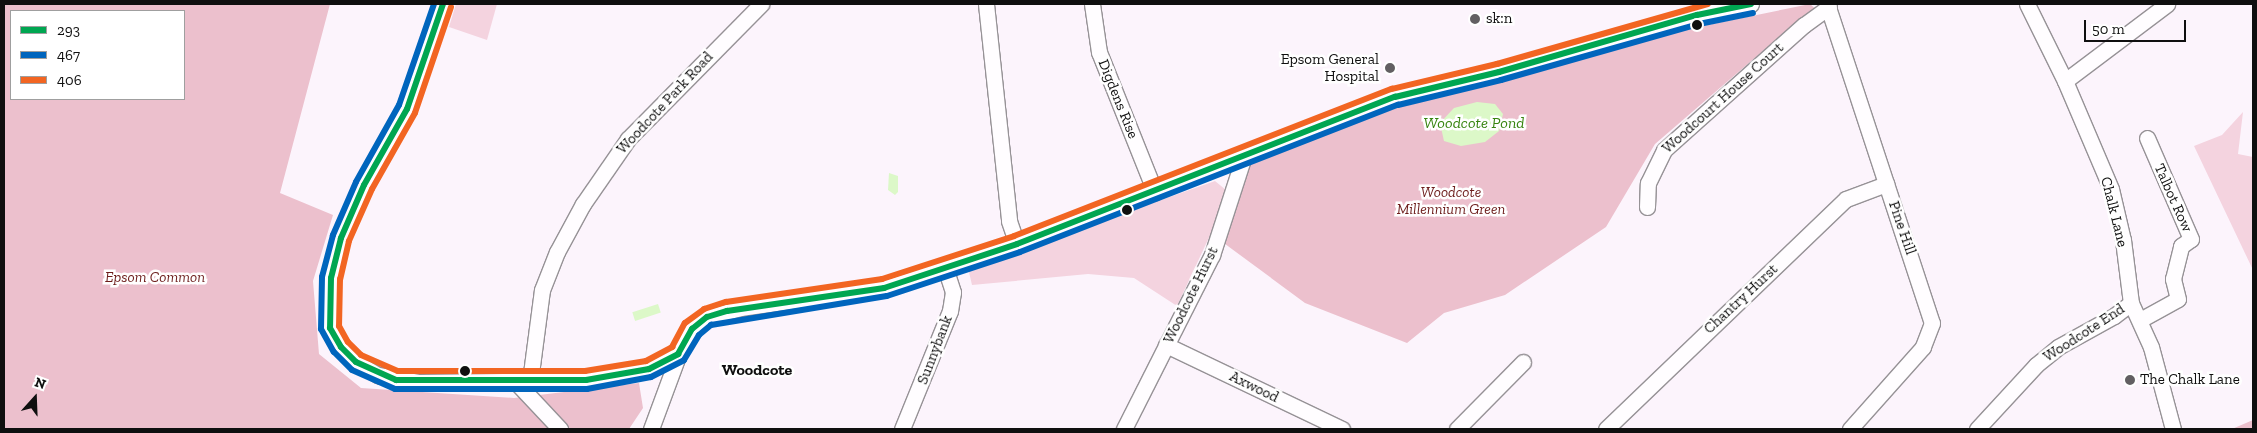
<!DOCTYPE html>
<style>
body{margin:0}
#map{position:relative;width:2257px;height:433px;overflow:hidden;background:#fcf4fc;font-family:"Zilla Slab",serif}
div>[style]{position:absolute}
.green>*{inset:0;background:#f4d3df}
.forest>*{inset:0;background:#ecc0cd}
.water>*{inset:0;background:#dcf8c8;transform-origin:0 0}
.roads{filter:drop-shadow(1px 0 #969296) drop-shadow(-1px 0 #969296) drop-shadow(0 1px #969296) drop-shadow(0 -1px #969296)}
.minor>*{height:15px;margin:-7.5px;padding:0 7.5px;transform-origin:7.5px;border-radius:7.5px;background:#fffdff}
.bus-1>*{height:6px;margin:-3px;padding:0 3px;transform-origin:3px;border-radius:3px;background:#00a651}
.bus-2>*{height:6px;margin:-3px;padding:0 3px;transform-origin:3px;border-radius:3px;background:#0065bd}
.bus-3>*{height:6px;margin:-3px;padding:0 3px;transform-origin:3px;border-radius:3px;background:#f26522}
.dots>*{width:14px;height:14px;translate:-50% -50%;box-sizing:border-box;border:2px solid #fff;border-radius:50%}
span{translate:-50% -50%;white-space:nowrap;text-align:center;line-height:1.15;-webkit-text-stroke:5px #fff;paint-order:stroke}
.poi-label{font-size:15px;color:#0f0f0f}
.left{translate:0 -50%;text-align:left}
.right{translate:-100% -50%;text-align:right}
.street-label{font-size:15px;color:#0f0f0f}
.park-label{font-size:15px;color:#6c1c1a;font-style:italic}
.water-label{font-size:16px;color:#378410;font-style:italic}
.neighbourhood-label{font-size:16px;color:#0f0f0f;font-weight:700}
.frame{position:absolute;inset:0;border:5px solid #0f0f0f;pointer-events:none}
.legend{position:absolute;left:10px;top:10px;width:175px;height:90px;box-sizing:border-box;background:#fff;border:1px solid #9f9f9f;margin:0;padding:6px 9px;list-style:none;font-size:15px;color:#0f0f0f}
.legend li{display:flex;align-items:center;gap:10px;height:25px}
.legend b{width:25px;border:1px solid #9f9f9f}
.north{position:absolute;left:10px;top:373px;width:50px;height:50px;-webkit-text-stroke:4px #fff;paint-order:stroke;rotate:20deg;font-size:14px;font-weight:700;line-height:20px;text-align:center;color:#0f0f0f}
.north::after{content:'';display:block;margin:auto;width:18px;height:22px;background:#0f0f0f;clip-path:polygon(50% 0,100% 100%,50% 72%,0 100%)}
.scale{position:absolute;left:2084px;top:20px;width:102px;height:22px;box-sizing:border-box;border:2px solid #0f0f0f;border-top:0;padding-left:6px;font-size:15px;line-height:18px;white-space:nowrap;color:#0f0f0f;-webkit-text-stroke:4px #fff;paint-order:stroke}
</style>
<div id="map">
<div class="green">
<div style="clip-path:polygon(456px 4px,497px 4px,487px 40px,449px 27px)"></div>
<div style="clip-path:polygon(2243px 112px,2238px 154px,2253px 157px,2253px 270px,2194px 146px,2222px 135px)"></div>
<div style="clip-path:polygon(1215px 181px,1226px 190px,1213px 229px,1177px 306px,1134px 278px,1088px 274px,972px 285px,968px 268px)"></div>
</div>
<div class="forest">
<div style="clip-path:polygon(evenodd,4px 4px,330px 4px,280px 193px,333px 215px,313px 281px,319px 354px,361px 388px,514px 398px,639px 383px,643px 408px,629px 429px,4px 429px,4px 4px,11px 11px,184px 11px,184px 99px,11px 99px,11px 11px)"></div>
<div style="clip-path:polygon(1810px 4px,1819px 12px,1779px 37px,1655px 144px,1606px 227px,1505px 295px,1444px 313px,1407px 343px,1305px 303px,1217px 238px,1250px 161px,1417px 100px,1649px 37px)"></div>
<div style="clip-path:polygon(2253px 420px,2253px 429px,2232px 429px)"></div>
</div>
<div class="water">
<div style="clip-path:polygon(1477px 102px,1495px 104px,1503px 114px,1499px 131px,1485px 142px,1461px 146px,1444px 141px,1440px 123px,1454px 108px)"></div>
<div style="clip-path:polygon(889px 173px,898px 176px,898px 192px,895px 195px,888px 190px)"></div>
<div style="left:658px;top:304px;width:9px;height:27px;rotate:72deg"></div>
</div>
<div class="roads">
<div class="minor">
<div style="left:443px;top:4px;width:111px;rotate:108.9deg"></div>
<div style="left:407px;top:109px;width:87px;rotate:119.5deg"></div>
<div style="left:364px;top:185px;width:58px;rotate:113.5deg"></div>
<div style="left:341px;top:238px;width:41px;rotate:104deg"></div>
<div style="left:331px;top:278px;width:28px;rotate:94deg"></div>
<div style="left:329px;top:306px;width:22px;rotate:87deg"></div>
<div style="left:330px;top:328px;width:22px;rotate:60deg"></div>
<div style="left:341px;top:347px;width:21px;rotate:45deg"></div>
<div style="left:356px;top:362px;width:26px;rotate:31deg"></div>
<div style="left:378px;top:375px;width:42px;rotate:9.7deg"></div>
<div style="left:419px;top:382px;width:167px;rotate:-0.7deg"></div>
<div style="left:586px;top:380px;width:64px;rotate:-9.9deg"></div>
<div style="left:649px;top:369px;width:33px;rotate:-27deg"></div>
<div style="left:986px;top:4px;width:218px;rotate:83.9deg"></div>
<div style="left:1009px;top:221px;width:24px;rotate:71deg"></div>
<div style="left:1092px;top:4px;width:49px;rotate:81.7deg"></div>
<div style="left:1099px;top:52px;width:151px;rotate:68.2deg"></div>
<div style="left:1827px;top:4px;width:336px;rotate:71.8deg"></div>
<div style="left:1932px;top:323px;width:26px;rotate:111deg"></div>
<div style="left:1923px;top:347px;width:110px;rotate:131.7deg"></div>
<div style="left:2027px;top:4px;width:86px;rotate:63.7deg"></div>
<div style="left:2065px;top:81px;width:117px;rotate:66.9deg"></div>
<div style="left:2111px;top:189px;width:52px;rotate:76.8deg"></div>
<div style="left:2123px;top:240px;width:64px;rotate:82.8deg"></div>
<div style="left:2131px;top:303px;width:48px;rotate:65.6deg"></div>
<div style="left:2151px;top:347px;width:85px;rotate:75deg"></div>
<div style="left:2065px;top:81px;width:128px;rotate:-37deg"></div>
<div style="left:1647px;top:207px;width:24px;rotate:-88deg"></div>
<div style="left:1648px;top:183px;width:37px;rotate:-64deg"></div>
<div style="left:1664px;top:150px;width:188px;rotate:-41.8deg"></div>
<div style="left:1804px;top:25px;width:31px;rotate:-36deg"></div>
<div style="left:2140px;top:320px;width:43px;rotate:-28.9deg"></div>
<div style="left:2178px;top:299px;width:21px;rotate:-104deg"></div>
<div style="left:2173px;top:279px;width:34px;rotate:-76deg"></div>
<div style="left:2181px;top:246px;width:12px;rotate:-35deg"></div>
<div style="left:2191px;top:239px;width:110px;rotate:-113.5deg"></div>
<div style="left:1166px;top:345px;width:195px;rotate:25.5deg"></div>
<div style="left:515px;top:381px;width:66px;rotate:46.8deg"></div>
<div style="left:530px;top:381px;width:92px;rotate:-82.5deg"></div>
<div style="left:542px;top:290px;width:41px;rotate:-68.5deg"></div>
<div style="left:557px;top:252px;width:55px;rotate:-61.6deg"></div>
<div style="left:583px;top:204px;width:79px;rotate:-55.3deg"></div>
<div style="left:628px;top:139px;width:190px;rotate:-45.4deg"></div>
<div style="left:651px;top:429px;width:95px;rotate:-69.7deg"></div>
<div style="left:684px;top:340px;width:14px;rotate:-54deg"></div>
<div style="left:692px;top:329px;width:19px;rotate:-39deg"></div>
<div style="left:707px;top:317px;width:34px;rotate:-15deg"></div>
<div style="left:740px;top:308px;width:145px;rotate:-7.9deg"></div>
<div style="left:884px;top:288px;width:140px;rotate:-18.3deg"></div>
<div style="left:1017px;top:244px;width:406px;rotate:-21.3deg"></div>
<div style="left:1395px;top:97px;width:107px;rotate:-13.5deg"></div>
<div style="left:1499px;top:72px;width:206px;rotate:-16.1deg"></div>
<div style="left:1697px;top:15px;width:55px;rotate:-11.5deg"></div>
<div style="left:902px;top:429px;width:127px;rotate:-67.9deg"></div>
<div style="left:950px;top:311px;width:19px;rotate:-81deg"></div>
<div style="left:953px;top:292px;width:25px;rotate:-108deg"></div>
<div style="left:1124px;top:429px;width:195px;rotate:-63.2deg"></div>
<div style="left:1212px;top:255px;width:104px;rotate:-72.1deg"></div>
<div style="left:1457px;top:429px;width:94px;rotate:-45.4deg"></div>
<div style="left:1606px;top:429px;width:332px;rotate:-43.8deg"></div>
<div style="left:1846px;top:199px;width:43px;rotate:-20.6deg"></div>
<div style="left:1977px;top:429px;width:87px;rotate:-47.3deg"></div>
<div style="left:2036px;top:365px;width:28px;rotate:-39deg"></div>
<div style="left:2058px;top:347px;width:64px;rotate:-29deg"></div>
<div style="left:2114px;top:316px;width:21px;rotate:-37deg"></div>
</div>
</div>
<div class="bus-1">
<div style="left:443px;top:4px;width:111px;rotate:108.9deg"></div>
<div style="left:407px;top:109px;width:87px;rotate:119.5deg"></div>
<div style="left:364px;top:185px;width:58px;rotate:113.5deg"></div>
<div style="left:341px;top:238px;width:41px;rotate:104deg"></div>
<div style="left:331px;top:278px;width:50px;rotate:91.1deg"></div>
<div style="left:330px;top:328px;width:22px;rotate:60deg"></div>
<div style="left:341px;top:347px;width:21px;rotate:45deg"></div>
<div style="left:356px;top:362px;width:44px;rotate:24.2deg"></div>
<div style="left:396px;top:380px;width:190px"></div>
<div style="left:586px;top:380px;width:64px;rotate:-9.9deg"></div>
<div style="left:649px;top:369px;width:33px;rotate:-27deg"></div>
<div style="left:678px;top:354px;width:29px;rotate:-61deg"></div>
<div style="left:692px;top:329px;width:19px;rotate:-39deg"></div>
<div style="left:707px;top:317px;width:21px;rotate:-17deg"></div>
<div style="left:727px;top:311px;width:159px;rotate:-8.3deg"></div>
<div style="left:884px;top:288px;width:140px;rotate:-18.3deg"></div>
<div style="left:1017px;top:244px;width:406px;rotate:-21.3deg"></div>
<div style="left:1395px;top:97px;width:107px;rotate:-13.5deg"></div>
<div style="left:1499px;top:72px;width:206px;rotate:-16.1deg"></div>
<div style="left:1697px;top:15px;width:55px;rotate:-11.5deg"></div>
</div>
<div class="bus-2">
<div style="left:434px;top:4px;width:107px;rotate:109.1deg"></div>
<div style="left:399px;top:105px;width:88px;rotate:119.2deg"></div>
<div style="left:356px;top:182px;width:58px;rotate:113.5deg"></div>
<div style="left:333px;top:235px;width:43px;rotate:104.7deg"></div>
<div style="left:322px;top:277px;width:52px;rotate:91.1deg"></div>
<div style="left:321px;top:329px;width:26px;rotate:61deg"></div>
<div style="left:334px;top:352px;width:25px;rotate:45deg"></div>
<div style="left:352px;top:370px;width:47px;rotate:23.8deg"></div>
<div style="left:395px;top:389px;width:192px"></div>
<div style="left:587px;top:389px;width:65px;rotate:-10.6deg"></div>
<div style="left:651px;top:377px;width:37px;rotate:-27deg"></div>
<div style="left:684px;top:360px;width:29px;rotate:-59deg"></div>
<div style="left:699px;top:335px;width:16px;rotate:-40deg"></div>
<div style="left:711px;top:325px;width:178px;rotate:-9.4deg"></div>
<div style="left:887px;top:296px;width:140px;rotate:-18.3deg"></div>
<div style="left:1020px;top:252px;width:406px;rotate:-21.3deg"></div>
<div style="left:1398px;top:105px;width:106px;rotate:-13.6deg"></div>
<div style="left:1501px;top:80px;width:206px;rotate:-15.8deg"></div>
<div style="left:1699px;top:24px;width:55px;rotate:-11.5deg"></div>
</div>
<div class="bus-3">
<div style="left:451px;top:7px;width:112px;rotate:108.8deg"></div>
<div style="left:415px;top:113px;width:87px;rotate:119.5deg"></div>
<div style="left:372px;top:189px;width:57px;rotate:113.9deg"></div>
<div style="left:349px;top:241px;width:39px;rotate:103deg"></div>
<div style="left:340px;top:279px;width:47px;rotate:91.2deg"></div>
<div style="left:339px;top:326px;width:18px;rotate:61deg"></div>
<div style="left:348px;top:342px;width:18px;rotate:45deg"></div>
<div style="left:361px;top:355px;width:40px;rotate:23.4deg"></div>
<div style="left:398px;top:371px;width:187px"></div>
<div style="left:585px;top:371px;width:62px;rotate:-9.3deg"></div>
<div style="left:646px;top:361px;width:30px;rotate:-28deg"></div>
<div style="left:672px;top:347px;width:27px;rotate:-62deg"></div>
<div style="left:685px;top:323px;width:24px;rotate:-36deg"></div>
<div style="left:704px;top:309px;width:23px;rotate:-18deg"></div>
<div style="left:726px;top:302px;width:158px;rotate:-8.4deg"></div>
<div style="left:882px;top:279px;width:139px;rotate:-18deg"></div>
<div style="left:1014px;top:236px;width:406px;rotate:-21.3deg"></div>
<div style="left:1392px;top:89px;width:108px;rotate:-13.4deg"></div>
<div style="left:1497px;top:64px;width:219px;rotate:-15.9deg"></div>
</div>
<div class="dots">
<div style="left:1475px;top:19px;background:#625f62"></div>
<div style="left:1697px;top:25px;background:#0f0f0f"></div>
<div style="left:1390px;top:68px;background:#625f62"></div>
<div style="left:1127px;top:210px;background:#0f0f0f"></div>
<div style="left:465px;top:371px;background:#0f0f0f"></div>
<div style="left:2130px;top:380px;background:#625f62"></div>
</div>
<div class="poi-label">
<span class="left" style="left:1486px;top:19px">sk:n</span>
<span class="right" style="left:1379px;top:68px">Epsom General<br>Hospital</span>
<span class="left" style="left:2140px;top:380px">The Chalk Lane</span>
</div>
<div class="street-label">
<span style="left:1723px;top:98px;rotate:-42deg">Woodcourt House Court</span>
<span style="left:1118px;top:99px;rotate:68deg">Digdens Rise</span>
<span style="left:665px;top:103px;rotate:-47deg">Woodcote Park Road</span>
<span style="left:2173px;top:198px;rotate:66deg">Talbot Row</span>
<span style="left:2114px;top:212px;rotate:76deg">Chalk Lane</span>
<span style="left:1902px;top:228px;rotate:71deg">Pine Hill</span>
<span style="left:1191px;top:295px;rotate:-64deg">Woodcote Hurst</span>
<span style="left:1741px;top:299px;rotate:-43deg">Chantry Hurst</span>
<span style="left:2084px;top:333px;rotate:-33deg">Woodcote End</span>
<span style="left:935px;top:350px;rotate:-69deg">Sunnybank</span>
<span style="left:1254px;top:387px;rotate:26deg">Axwood</span>
</div>
<div class="park-label">
<span style="left:1451px;top:201px">Woodcote<br>Millennium Green</span>
<span style="left:155px;top:278px">Epsom Common</span>
</div>
<div class="water-label">
<span style="left:1474px;top:123px">Woodcote Pond</span>
</div>
<div class="neighbourhood-label">
<span style="left:757px;top:370px">Woodcote</span>
</div>
<div class="frame"></div>
<ul class="legend">
<li><b style="height:6px;background:#00a651"></b>293</li>
<li><b style="height:6px;background:#0065bd"></b>467</li>
<li><b style="height:6px;background:#f26522"></b>406</li>
</ul>
<div class="north">N</div>
<div class="scale">50 m</div>
</div>
